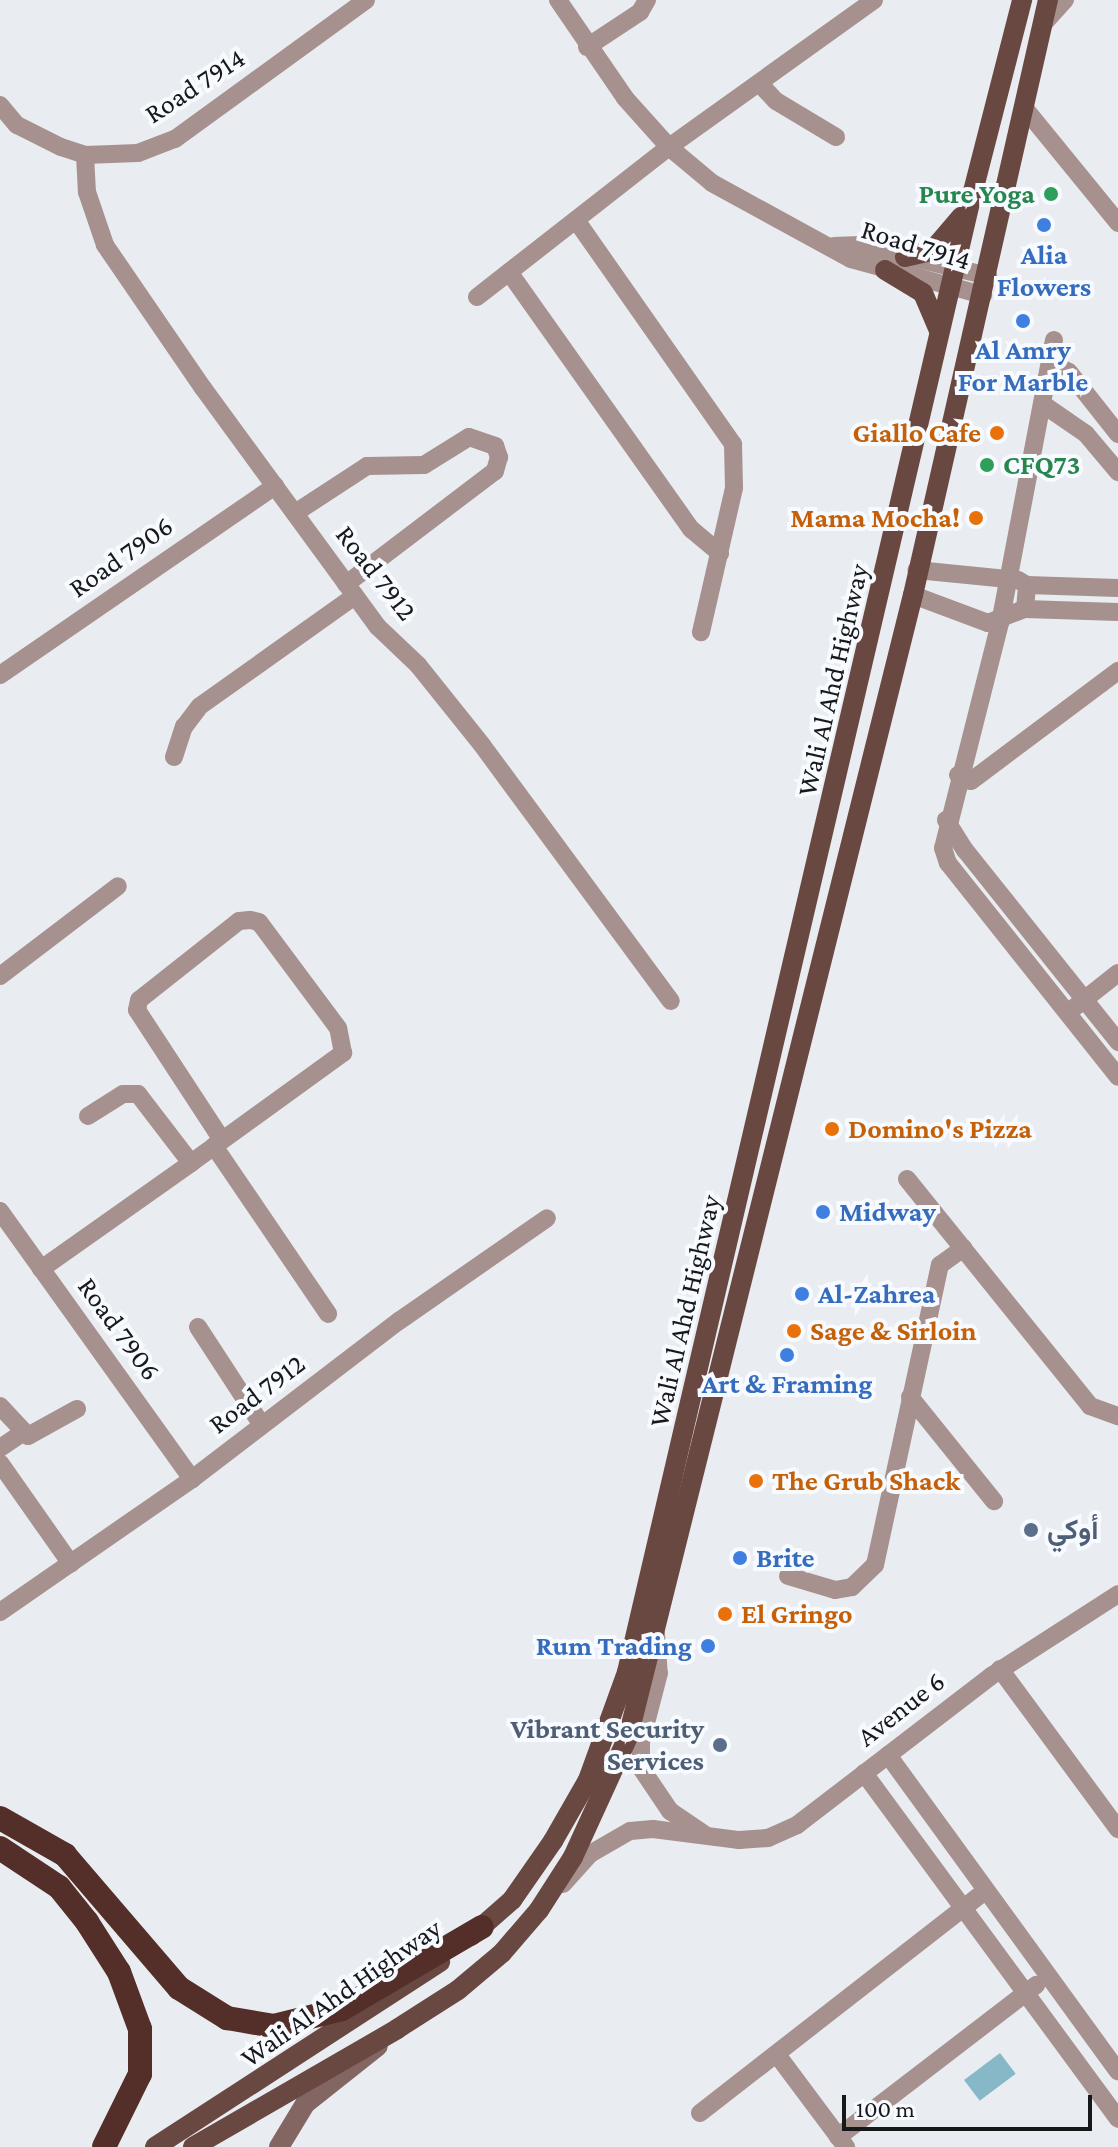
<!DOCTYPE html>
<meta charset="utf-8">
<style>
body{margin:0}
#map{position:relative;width:1118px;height:2147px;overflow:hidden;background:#e9ecf1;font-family:"Crimson Pro",Vazirmatn,serif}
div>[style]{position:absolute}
.water>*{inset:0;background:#86b8c7;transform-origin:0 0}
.street>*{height:18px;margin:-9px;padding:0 9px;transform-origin:9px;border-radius:9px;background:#a6918e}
.secondary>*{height:20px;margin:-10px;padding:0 10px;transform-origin:10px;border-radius:10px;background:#836661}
.primary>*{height:20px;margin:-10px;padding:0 10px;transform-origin:10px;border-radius:10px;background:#6a4842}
.highway>*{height:24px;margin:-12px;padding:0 12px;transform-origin:12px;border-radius:12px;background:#542e28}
.dots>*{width:22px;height:22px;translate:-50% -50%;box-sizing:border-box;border:4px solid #f7fafe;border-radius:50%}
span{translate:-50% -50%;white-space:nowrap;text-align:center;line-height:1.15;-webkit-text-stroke:8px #f7fafe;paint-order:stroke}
.street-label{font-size:28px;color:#17181a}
.leisure-label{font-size:28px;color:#27864d;font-weight:700}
.right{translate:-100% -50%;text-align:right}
.left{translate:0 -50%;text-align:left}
.shop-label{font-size:28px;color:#366cbe;font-weight:700}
.food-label{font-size:28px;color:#c56008;font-weight:700}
.service-label{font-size:28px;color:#4e5e75;font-weight:700}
.scale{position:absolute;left:842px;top:2095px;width:250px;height:36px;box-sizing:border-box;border:4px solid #17181a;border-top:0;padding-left:10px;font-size:24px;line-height:28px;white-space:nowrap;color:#17181a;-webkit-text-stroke:6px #f7fafe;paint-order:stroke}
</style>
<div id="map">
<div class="water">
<div style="left:1000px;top:2053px;width:26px;height:45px;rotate:53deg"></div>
</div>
<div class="street">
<div style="left:558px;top:0;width:119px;rotate:55.6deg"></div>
<div style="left:625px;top:98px;width:66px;rotate:48.1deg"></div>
<div style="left:669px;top:147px;width:56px;rotate:39.9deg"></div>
<div style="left:712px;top:183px;width:158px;rotate:28.7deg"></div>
<div style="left:851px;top:259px;width:137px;rotate:15.3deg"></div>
<div style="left:1045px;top:22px;width:30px;rotate:-48deg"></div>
<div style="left:587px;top:47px;width:64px;rotate:-33.4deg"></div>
<div style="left:640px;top:12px;width:14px;rotate:-60deg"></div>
<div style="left:760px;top:84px;width:23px;rotate:47deg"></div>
<div style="left:776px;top:101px;width:70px;rotate:31deg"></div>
<div style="left:0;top:105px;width:26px;rotate:50deg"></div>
<div style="left:17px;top:125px;width:49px;rotate:26.6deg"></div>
<div style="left:61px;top:147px;width:25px;rotate:18deg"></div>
<div style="left:85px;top:155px;width:53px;rotate:-2.2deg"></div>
<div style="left:138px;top:153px;width:40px;rotate:-21deg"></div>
<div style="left:175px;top:139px;width:236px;rotate:-36deg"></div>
<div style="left:1026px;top:110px;width:146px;rotate:50.8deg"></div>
<div style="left:85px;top:155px;width:37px;rotate:87deg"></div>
<div style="left:87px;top:192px;width:56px;rotate:71.2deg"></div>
<div style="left:105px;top:245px;width:173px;rotate:55.6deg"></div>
<div style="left:203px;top:388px;width:296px;rotate:53.8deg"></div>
<div style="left:378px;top:627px;width:55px;rotate:43.5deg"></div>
<div style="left:418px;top:665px;width:102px;rotate:51.3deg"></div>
<div style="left:482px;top:745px;width:318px;rotate:53.6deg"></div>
<div style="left:576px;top:220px;width:274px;rotate:55deg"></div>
<div style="left:733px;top:444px;width:44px;rotate:88.7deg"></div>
<div style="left:734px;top:488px;width:148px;rotate:102.9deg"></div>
<div style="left:834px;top:246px;width:26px;rotate:-2deg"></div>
<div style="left:860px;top:245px;width:132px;rotate:13.6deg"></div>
<div style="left:509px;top:272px;width:315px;rotate:54.7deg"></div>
<div style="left:691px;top:529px;width:38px;rotate:40deg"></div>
<div style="left:477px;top:297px;width:244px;rotate:-38deg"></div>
<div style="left:669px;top:147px;width:252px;rotate:-35.6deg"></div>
<div style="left:1054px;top:340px;width:288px;rotate:100.8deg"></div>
<div style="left:1000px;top:623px;width:232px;rotate:104.2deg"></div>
<div style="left:943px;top:848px;width:16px;rotate:72deg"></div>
<div style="left:948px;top:863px;width:273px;rotate:51.5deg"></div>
<div style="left:1050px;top:362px;width:21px;rotate:28deg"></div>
<div style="left:1069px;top:372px;width:79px;rotate:51.7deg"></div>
<div style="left:1044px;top:405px;width:51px;rotate:34.6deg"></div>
<div style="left:1086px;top:434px;width:50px;rotate:49.9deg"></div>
<div style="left:295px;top:513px;width:86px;rotate:-33.1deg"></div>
<div style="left:367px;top:466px;width:57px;rotate:-1deg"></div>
<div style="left:424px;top:465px;width:53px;rotate:-31.9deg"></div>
<div style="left:469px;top:437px;width:28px;rotate:19deg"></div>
<div style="left:495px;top:446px;width:12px;rotate:70deg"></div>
<div style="left:499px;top:457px;width:15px;rotate:106deg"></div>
<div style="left:495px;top:471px;width:187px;rotate:142.8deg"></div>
<div style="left:1027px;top:585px;width:91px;rotate:1.9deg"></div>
<div style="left:913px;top:595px;width:80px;rotate:20.5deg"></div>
<div style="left:988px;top:623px;width:40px;rotate:-21deg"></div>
<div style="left:1025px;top:609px;width:24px;rotate:-85deg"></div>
<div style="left:1027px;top:585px;width:10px;rotate:-151deg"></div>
<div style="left:1018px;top:580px;width:102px;rotate:-174.4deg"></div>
<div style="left:1025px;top:609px;width:93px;rotate:1.8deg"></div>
<div style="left:0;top:675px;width:334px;rotate:-34.5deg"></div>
<div style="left:174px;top:757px;width:32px;rotate:-72deg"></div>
<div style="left:184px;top:727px;width:26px;rotate:-53deg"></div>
<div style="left:200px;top:706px;width:190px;rotate:-35.4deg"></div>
<div style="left:958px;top:775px;width:14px;rotate:25deg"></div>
<div style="left:971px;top:781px;width:184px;rotate:-36.8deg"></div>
<div style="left:946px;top:820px;width:36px;rotate:58deg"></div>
<div style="left:965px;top:850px;width:246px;rotate:51.4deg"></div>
<div style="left:0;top:976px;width:148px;rotate:-37.3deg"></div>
<div style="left:1075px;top:1007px;width:55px;rotate:-38.3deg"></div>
<div style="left:88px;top:1116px;width:41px;rotate:-32.2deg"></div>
<div style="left:123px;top:1094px;width:15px"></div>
<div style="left:138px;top:1094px;width:87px;rotate:52.5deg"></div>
<div style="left:214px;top:1146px;width:203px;rotate:55.8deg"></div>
<div style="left:907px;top:1179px;width:292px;rotate:51.1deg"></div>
<div style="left:1090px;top:1406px;width:30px;rotate:20deg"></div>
<div style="left:0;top:1211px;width:330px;rotate:54.4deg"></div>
<div style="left:41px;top:1269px;width:184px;rotate:-35.2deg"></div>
<div style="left:191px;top:1163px;width:188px;rotate:-35.9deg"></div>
<div style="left:343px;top:1053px;width:25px;rotate:-101deg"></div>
<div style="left:338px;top:1028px;width:132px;rotate:-126.7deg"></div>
<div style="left:259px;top:922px;width:9px;rotate:-167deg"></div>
<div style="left:250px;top:920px;width:11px;rotate:175deg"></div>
<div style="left:239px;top:921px;width:127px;rotate:141.7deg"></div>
<div style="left:139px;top:1000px;width:10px;rotate:101deg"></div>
<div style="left:137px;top:1010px;width:155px;rotate:56.8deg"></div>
<div style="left:198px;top:1327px;width:117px;rotate:56.9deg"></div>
<div style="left:910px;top:1397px;width:134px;rotate:51.1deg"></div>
<div style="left:0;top:1406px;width:41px;rotate:47deg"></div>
<div style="left:28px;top:1436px;width:56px;rotate:-28.9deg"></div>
<div style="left:0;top:1448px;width:25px;rotate:-34deg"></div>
<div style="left:0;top:1463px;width:123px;rotate:54.9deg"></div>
<div style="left:788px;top:1576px;width:49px;rotate:16.6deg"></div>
<div style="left:835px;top:1590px;width:17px;rotate:-10deg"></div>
<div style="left:852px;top:1587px;width:32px;rotate:-44deg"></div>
<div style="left:875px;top:1565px;width:307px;rotate:-77.8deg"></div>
<div style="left:940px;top:1265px;width:29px;rotate:-36deg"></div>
<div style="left:0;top:1612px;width:234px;rotate:-34.7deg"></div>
<div style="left:192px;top:1479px;width:260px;rotate:-37.4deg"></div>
<div style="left:399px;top:1321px;width:180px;rotate:-34.8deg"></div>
<div style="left:656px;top:1634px;width:39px;rotate:86deg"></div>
<div style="left:659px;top:1673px;width:71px;rotate:104.6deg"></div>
<div style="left:641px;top:1742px;width:26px;rotate:90deg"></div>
<div style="left:641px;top:1768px;width:52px;rotate:56deg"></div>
<div style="left:670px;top:1811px;width:41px;rotate:34.1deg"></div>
<div style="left:1000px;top:1669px;width:199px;rotate:53.6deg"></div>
<div style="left:888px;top:1755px;width:391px;rotate:54deg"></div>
<div style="left:864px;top:1773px;width:429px;rotate:53.7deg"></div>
<div style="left:563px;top:1884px;width:40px;rotate:-48deg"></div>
<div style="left:590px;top:1854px;width:46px;rotate:-29.9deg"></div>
<div style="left:630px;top:1831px;width:23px;rotate:-5deg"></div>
<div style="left:653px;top:1829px;width:87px;rotate:7.3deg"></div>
<div style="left:739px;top:1840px;width:29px;rotate:-4deg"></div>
<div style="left:768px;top:1838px;width:32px;rotate:-24deg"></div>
<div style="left:797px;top:1825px;width:245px;rotate:-37.5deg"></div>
<div style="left:991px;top:1676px;width:151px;rotate:-32.8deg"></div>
<div style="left:778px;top:2056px;width:114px;rotate:53.2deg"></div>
<div style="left:700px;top:2113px;width:361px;rotate:-37.9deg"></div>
<div style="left:838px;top:2137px;width:250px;rotate:-37.5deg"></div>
</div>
<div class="secondary">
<div style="left:279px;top:2147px;width:50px;rotate:-58.8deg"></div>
<div style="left:305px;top:2104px;width:93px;rotate:-38.5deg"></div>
</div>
<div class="primary">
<div style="left:905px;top:257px;width:28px;rotate:-13deg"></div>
<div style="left:932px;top:251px;width:45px;rotate:-49.5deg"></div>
<div style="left:885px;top:270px;width:44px;rotate:31.2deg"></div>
<div style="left:923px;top:293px;width:39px;rotate:67deg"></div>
<div style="left:471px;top:1936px;width:55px;rotate:-41.3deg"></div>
<div style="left:512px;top:1900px;width:72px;rotate:-55.2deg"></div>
<div style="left:553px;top:1841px;width:70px;rotate:-60.2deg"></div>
<div style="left:588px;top:1780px;width:115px;rotate:-70.1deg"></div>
<div style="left:627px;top:1672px;width:1509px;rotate:-76.86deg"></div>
<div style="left:970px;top:203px;width:210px;rotate:-75.6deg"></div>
<div style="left:155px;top:2147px;width:340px;rotate:-33deg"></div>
<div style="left:193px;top:2147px;width:236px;rotate:-30deg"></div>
<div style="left:397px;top:2029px;width:72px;rotate:-32.6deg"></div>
<div style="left:458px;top:1990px;width:57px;rotate:-40.1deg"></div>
<div style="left:502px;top:1953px;width:57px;rotate:-49.3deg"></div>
<div style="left:539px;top:1910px;width:63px;rotate:-57.3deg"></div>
<div style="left:573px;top:1857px;width:132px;rotate:-65.4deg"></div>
<div style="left:628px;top:1737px;width:1177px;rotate:-75.99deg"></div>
<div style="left:913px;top:595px;width:610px;rotate:-77.22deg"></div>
</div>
<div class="highway">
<div style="left:0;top:1818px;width:75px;rotate:29.6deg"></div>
<div style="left:65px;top:1855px;width:175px;rotate:49.4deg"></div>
<div style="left:179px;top:1988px;width:57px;rotate:32deg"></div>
<div style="left:227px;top:2018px;width:48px;rotate:9.7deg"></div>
<div style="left:274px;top:2026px;width:70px;rotate:-14deg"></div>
<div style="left:342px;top:2009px;width:162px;rotate:-30.4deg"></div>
<div style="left:0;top:1848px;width:71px;rotate:33.5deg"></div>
<div style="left:59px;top:1887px;width:45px;rotate:51.3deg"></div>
<div style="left:87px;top:1922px;width:59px;rotate:57.4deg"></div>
<div style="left:119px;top:1972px;width:61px;rotate:69.8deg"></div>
<div style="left:140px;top:2029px;width:45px;rotate:90deg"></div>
<div style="left:140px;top:2074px;width:81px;rotate:116.3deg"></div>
</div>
<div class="dots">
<div style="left:1051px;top:194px;background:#2e9e5b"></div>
<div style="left:1044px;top:225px;background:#3f7fe0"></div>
<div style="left:1023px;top:321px;background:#3f7fe0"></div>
<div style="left:997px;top:433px;background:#e8710a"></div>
<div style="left:987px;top:465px;background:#2e9e5b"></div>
<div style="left:976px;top:518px;background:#e8710a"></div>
<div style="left:832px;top:1129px;background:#e8710a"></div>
<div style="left:823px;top:1212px;background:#3f7fe0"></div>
<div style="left:802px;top:1294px;background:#3f7fe0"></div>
<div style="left:794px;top:1331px;background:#e8710a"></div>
<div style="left:787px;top:1355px;background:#3f7fe0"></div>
<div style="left:756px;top:1481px;background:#e8710a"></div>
<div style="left:1031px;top:1530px;background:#5c6f8a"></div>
<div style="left:740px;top:1558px;background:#3f7fe0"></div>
<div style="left:725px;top:1614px;background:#e8710a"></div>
<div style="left:708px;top:1646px;background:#3f7fe0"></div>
<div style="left:720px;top:1745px;background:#5c6f8a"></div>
</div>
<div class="street-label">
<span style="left:195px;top:86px;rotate:-33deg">Road 7914</span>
<span style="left:916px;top:245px;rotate:17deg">Road 7914</span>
<span style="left:121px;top:557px;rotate:-35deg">Road 7906</span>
<span style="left:376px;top:573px;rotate:52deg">Road 7912</span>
<span style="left:833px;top:680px;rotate:-77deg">Wali Al Ahd Highway</span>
<span style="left:685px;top:1311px;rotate:-77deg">Wali Al Ahd Highway</span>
<span style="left:119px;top:1329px;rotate:54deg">Road 7906</span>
<span style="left:257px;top:1394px;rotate:-37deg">Road 7912</span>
<span style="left:901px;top:1709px;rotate:-38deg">Avenue 6</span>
<span style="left:341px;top:1993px;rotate:-35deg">Wali Al Ahd Highway</span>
</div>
<div class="leisure-label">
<span class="right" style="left:1035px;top:194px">Pure Yoga</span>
<span class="left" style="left:1003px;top:465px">CFQ73</span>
</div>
<div class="shop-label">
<span style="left:1044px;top:271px">Alia<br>Flowers</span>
<span style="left:1023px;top:366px">Al Amry<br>For Marble</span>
<span class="left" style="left:839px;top:1212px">Midway</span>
<span class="left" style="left:818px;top:1294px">Al-Zahrea</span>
<span style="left:787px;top:1384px">Art &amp; Framing</span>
<span class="left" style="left:756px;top:1558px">Brite</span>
<span class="right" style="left:692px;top:1646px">Rum Trading</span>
</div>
<div class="food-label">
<span class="right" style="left:981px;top:433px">Giallo Cafe</span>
<span class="right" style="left:960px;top:518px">Mama Mocha!</span>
<span class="left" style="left:848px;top:1129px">Domino's Pizza</span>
<span class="left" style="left:810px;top:1331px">Sage &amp; Sirloin</span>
<span class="left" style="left:772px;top:1481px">The Grub Shack</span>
<span class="left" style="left:741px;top:1614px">El Gringo</span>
</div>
<div class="service-label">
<span class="left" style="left:1047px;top:1530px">أوكي</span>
<span class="right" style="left:704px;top:1745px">Vibrant Security<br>Services</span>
</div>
<div class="scale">100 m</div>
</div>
